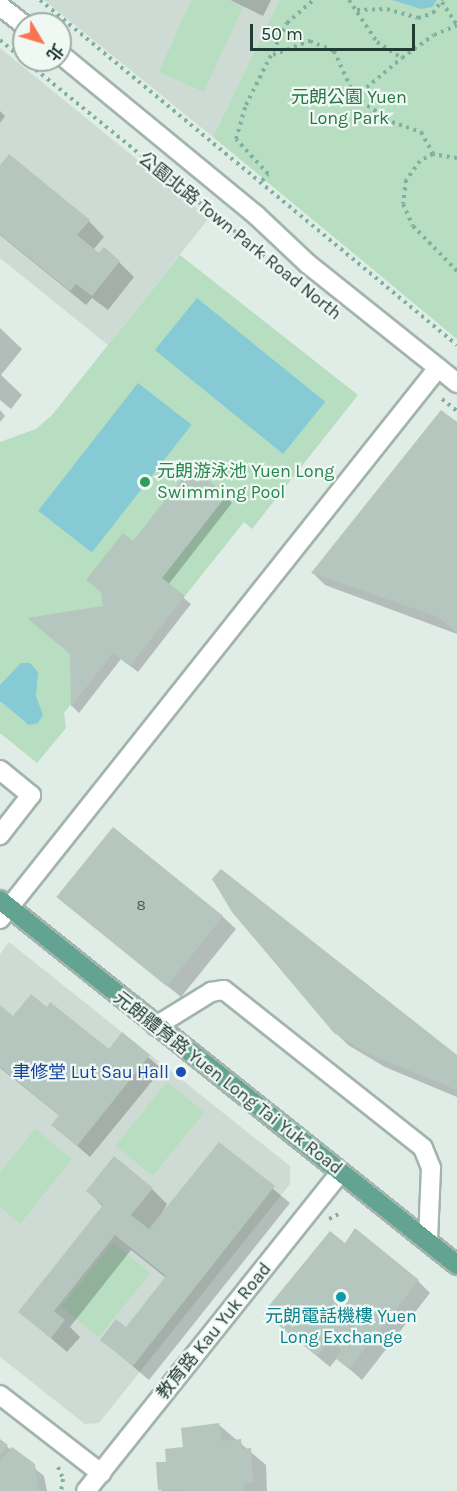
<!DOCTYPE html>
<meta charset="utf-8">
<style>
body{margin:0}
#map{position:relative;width:457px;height:1491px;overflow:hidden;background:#e0ece6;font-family:Karla,"Noto Sans TC",sans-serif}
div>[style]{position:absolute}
.built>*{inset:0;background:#cedbd5}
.green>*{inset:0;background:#b7dec1;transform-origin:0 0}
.water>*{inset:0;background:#85cad4;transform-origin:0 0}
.shadow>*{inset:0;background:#0003}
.building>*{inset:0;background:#b5c6bf;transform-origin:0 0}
.path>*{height:4px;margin-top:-2px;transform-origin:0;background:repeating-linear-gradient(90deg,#7fb1a0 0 3px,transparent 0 7.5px)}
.roads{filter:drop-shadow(2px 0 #a3b4ad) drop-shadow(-2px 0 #a3b4ad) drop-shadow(0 2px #a3b4ad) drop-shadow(0 -2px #a3b4ad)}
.minor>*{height:18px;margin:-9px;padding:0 9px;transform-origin:9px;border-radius:9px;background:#fff}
.major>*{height:18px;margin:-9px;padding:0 9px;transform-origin:9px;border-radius:9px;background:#62a391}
.dots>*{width:16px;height:16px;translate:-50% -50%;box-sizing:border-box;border:3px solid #f0f8f4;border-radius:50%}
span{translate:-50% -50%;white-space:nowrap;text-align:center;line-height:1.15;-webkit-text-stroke:4.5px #f0f8f4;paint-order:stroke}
.number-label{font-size:15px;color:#455f57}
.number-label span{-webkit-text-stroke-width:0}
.park-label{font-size:18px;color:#287544}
.street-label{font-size:18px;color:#203d34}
.leisure-label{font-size:18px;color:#27864d}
.left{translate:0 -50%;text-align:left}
.transit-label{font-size:18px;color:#164399}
.right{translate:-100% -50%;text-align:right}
.culture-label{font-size:18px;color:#0d838f}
.north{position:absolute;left:12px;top:12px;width:60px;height:60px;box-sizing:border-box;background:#f0f8f4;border:2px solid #9dada7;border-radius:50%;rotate:128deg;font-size:16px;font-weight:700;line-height:24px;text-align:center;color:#203d34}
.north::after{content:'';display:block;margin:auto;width:21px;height:27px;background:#f97551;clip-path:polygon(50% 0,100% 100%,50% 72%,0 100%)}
.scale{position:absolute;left:250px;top:24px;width:165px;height:27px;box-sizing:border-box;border:3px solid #203d34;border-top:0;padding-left:8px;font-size:18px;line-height:21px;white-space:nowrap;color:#203d34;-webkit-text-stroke:4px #f0f8f4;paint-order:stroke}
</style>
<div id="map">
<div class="built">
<div style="clip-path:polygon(44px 0,279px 0,213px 137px)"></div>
<div style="clip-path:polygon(0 48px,209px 218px,108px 345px,0 258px)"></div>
<div style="clip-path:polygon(9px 942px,290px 1166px,290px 1184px,99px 1423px,85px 1424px,0 1357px,0 954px)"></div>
</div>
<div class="green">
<div style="clip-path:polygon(191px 0,228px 0,243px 7px,204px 92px,159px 72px)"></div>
<div style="clip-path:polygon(279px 0,457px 0,457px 339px,213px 137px)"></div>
<div style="clip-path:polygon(180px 255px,358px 395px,252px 529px,244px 522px,185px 596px,113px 653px,64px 713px,66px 728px,37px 763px,0 733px,0 442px,36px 429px,52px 415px)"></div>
<div style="left:167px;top:1082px;width:48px;height:82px;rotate:39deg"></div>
<div style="clip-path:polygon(35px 1129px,72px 1159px,20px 1224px,0 1207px,0 1172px)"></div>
<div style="left:113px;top:1243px;width:48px;height:82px;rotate:39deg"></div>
</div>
<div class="water">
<div style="clip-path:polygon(375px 0,437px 0,432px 7px,421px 9px,392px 0)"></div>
<div style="left:197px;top:298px;width:165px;height:67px;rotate:39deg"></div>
<div style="left:138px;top:383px;width:68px;height:162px;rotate:38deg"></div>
<div style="clip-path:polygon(21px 663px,30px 663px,38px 672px,36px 696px,43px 715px,38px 723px,29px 725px,0 701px,0 685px)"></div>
</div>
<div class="shadow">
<div style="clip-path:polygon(230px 0,271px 0,263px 16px)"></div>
<div style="clip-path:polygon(0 111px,5px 116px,0 123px)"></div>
<div style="clip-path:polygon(0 167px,89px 221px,104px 237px,93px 250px,119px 262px,134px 277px,108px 310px,92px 298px,86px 305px,0 235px)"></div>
<div style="clip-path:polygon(0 328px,22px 349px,1px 375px,22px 395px,11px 409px,0 400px)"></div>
<div style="clip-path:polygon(0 410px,5px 416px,0 422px)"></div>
<div style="clip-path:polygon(457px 424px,457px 634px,325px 585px,313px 573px)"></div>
<div style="clip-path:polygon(226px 496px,232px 503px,168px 585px,191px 604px,138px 672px,121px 659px,79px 713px,72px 706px,72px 655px,105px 608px,134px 543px)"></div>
<div style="clip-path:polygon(59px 897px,223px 917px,236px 929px,181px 997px)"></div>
<div style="clip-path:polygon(0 1007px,13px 1018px,109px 1051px,122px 1035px,162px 1069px,90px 1157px,53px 1125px,60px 1116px,0 1068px)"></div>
<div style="clip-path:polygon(335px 1032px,457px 1057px,457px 1097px,385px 1067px,348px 1045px)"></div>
<div style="clip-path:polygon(219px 1144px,290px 1203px,149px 1380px,102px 1340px,126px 1329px,166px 1278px,131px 1250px,70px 1327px,80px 1337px,67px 1352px,20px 1312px,103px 1207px,88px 1191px,152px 1189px,167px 1204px,157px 1222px)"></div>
<div style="clip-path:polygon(345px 1245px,418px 1281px,430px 1293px,362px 1380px,337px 1358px,330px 1367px,265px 1313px)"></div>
<div style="clip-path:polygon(219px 1425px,266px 1465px,267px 1491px,161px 1491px,168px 1463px)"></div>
<div style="clip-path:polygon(0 1441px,44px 1476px,47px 1491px,0 1491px)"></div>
</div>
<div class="building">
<div style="clip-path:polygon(9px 154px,90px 220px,77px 235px,99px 253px,104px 247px,120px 261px,92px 296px,76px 284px,70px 291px,0 234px,0 165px)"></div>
<div style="clip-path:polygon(441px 410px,457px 422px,457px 633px,438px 617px,311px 573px)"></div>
<div style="clip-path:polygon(191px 467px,227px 495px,162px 578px,185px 596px,130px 666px,113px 653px,71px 707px,70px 654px,27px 618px,103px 606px,101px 592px,86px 580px,123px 533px,133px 541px)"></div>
<div style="left:113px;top:827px;width:142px;height:90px;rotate:39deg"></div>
<div style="clip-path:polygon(221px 869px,457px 1055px,457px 1090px,371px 1055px,334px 1033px,232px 912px,212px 879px)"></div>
<div style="clip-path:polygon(31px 994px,47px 1007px,50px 1002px,109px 1049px,122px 1032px,150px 1055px,77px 1146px,51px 1125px,59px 1115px,0 1067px,0 1005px,13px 1016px)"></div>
<div style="clip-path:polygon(219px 1142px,275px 1186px,133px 1366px,100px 1340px,116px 1319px,126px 1327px,166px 1276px,115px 1235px,54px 1311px,65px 1320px,51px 1338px,18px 1312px,103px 1205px,86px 1191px,114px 1156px,153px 1188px,131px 1215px,149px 1229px)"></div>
<div style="clip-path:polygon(355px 1228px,419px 1280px,349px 1369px,335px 1358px,341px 1350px,329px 1341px,317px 1356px,263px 1313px,330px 1231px,345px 1243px)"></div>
<div style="clip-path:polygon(219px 1423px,222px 1441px,241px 1439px,242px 1449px,251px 1448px,253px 1483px,244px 1483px,244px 1491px,158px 1490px,156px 1462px,166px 1462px,165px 1449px,183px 1447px,181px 1428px)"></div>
<div style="clip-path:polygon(0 1439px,8px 1445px,0 1455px)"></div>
<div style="clip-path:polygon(12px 1447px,35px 1464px,39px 1491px,0 1491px,0 1462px)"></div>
</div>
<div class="path">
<div style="left:40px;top:0;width:541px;rotate:39.6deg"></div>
<div style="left:349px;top:0;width:50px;rotate:56.3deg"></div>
<div style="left:377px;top:42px;width:30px;rotate:33deg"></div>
<div style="left:402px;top:58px;width:39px;rotate:-36deg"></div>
<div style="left:434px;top:35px;width:25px;rotate:-23deg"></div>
<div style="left:442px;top:2px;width:27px;rotate:57deg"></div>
<div style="left:357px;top:10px;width:30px;rotate:-2deg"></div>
<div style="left:387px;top:9px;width:32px;rotate:16deg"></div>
<div style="left:418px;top:18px;width:16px;rotate:-18deg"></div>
<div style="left:433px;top:13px;width:16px;rotate:-55deg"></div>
<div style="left:0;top:40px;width:31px;rotate:40deg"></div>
<div style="left:273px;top:55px;width:40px;rotate:-21deg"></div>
<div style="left:310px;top:41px;width:26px;rotate:23deg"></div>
<div style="left:334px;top:51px;width:51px;rotate:65.5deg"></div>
<div style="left:355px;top:97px;width:45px;rotate:34deg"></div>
<div style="left:392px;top:122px;width:31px;rotate:19deg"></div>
<div style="left:421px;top:132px;width:25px;rotate:61deg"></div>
<div style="left:24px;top:60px;width:333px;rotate:39.1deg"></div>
<div style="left:355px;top:97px;width:61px;rotate:-39.7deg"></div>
<div style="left:457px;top:158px;width:24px;rotate:-171deg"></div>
<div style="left:433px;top:154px;width:15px;rotate:152deg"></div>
<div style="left:420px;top:161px;width:24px;rotate:126deg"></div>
<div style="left:406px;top:180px;width:24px;rotate:97deg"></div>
<div style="left:403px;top:204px;width:24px;rotate:66deg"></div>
<div style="left:413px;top:226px;width:63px;rotate:45.6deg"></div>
<div style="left:262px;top:181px;width:9px;rotate:-49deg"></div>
<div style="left:268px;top:174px;width:47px;rotate:-132.4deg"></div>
<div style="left:236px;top:139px;width:35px;rotate:-74deg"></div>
<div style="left:246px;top:105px;width:92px;rotate:-63.4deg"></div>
<div style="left:287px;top:23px;width:35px;rotate:-41deg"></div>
<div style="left:442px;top:399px;width:19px;rotate:39deg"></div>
<div style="left:329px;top:1219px;width:11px;rotate:-27deg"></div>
<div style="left:58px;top:1467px;width:13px;rotate:67deg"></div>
<div style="left:63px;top:1479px;width:12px;rotate:99deg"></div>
</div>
<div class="roads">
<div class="minor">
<div style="left:0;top:6px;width:31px;rotate:38deg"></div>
<div style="left:60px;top:54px;width:254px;rotate:39.4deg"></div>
<div style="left:256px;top:215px;width:71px;rotate:43.3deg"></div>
<div style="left:308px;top:264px;width:191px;rotate:38.6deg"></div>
<div style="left:0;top:770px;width:40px;rotate:39deg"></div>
<div style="left:31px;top:795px;width:51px;rotate:127.8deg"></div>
<div style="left:0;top:919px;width:704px;rotate:-51.52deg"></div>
<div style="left:156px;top:1026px;width:65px;rotate:-31.7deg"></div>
<div style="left:211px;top:992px;width:13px;rotate:-9deg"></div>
<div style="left:224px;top:990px;width:254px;rotate:38.4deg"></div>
<div style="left:423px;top:1148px;width:22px;rotate:68deg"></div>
<div style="left:431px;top:1168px;width:72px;rotate:92.4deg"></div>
<div style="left:0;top:1395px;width:128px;rotate:37.7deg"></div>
<div style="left:86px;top:1491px;width:408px;rotate:-51.4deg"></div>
</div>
<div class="major">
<div style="left:0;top:900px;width:585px;rotate:38.61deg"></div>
</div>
</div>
<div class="dots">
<div style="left:145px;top:482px;background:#2e9e5b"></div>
<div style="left:181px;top:1072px;background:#1a4fb4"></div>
<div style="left:341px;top:1297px;background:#0f9aa8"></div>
</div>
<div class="number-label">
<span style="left:141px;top:906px">8</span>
</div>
<div class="park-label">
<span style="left:349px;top:108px">元朗公園 Yuen<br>Long Park</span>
</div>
<div class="street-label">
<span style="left:240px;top:236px;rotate:39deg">公園北路 Town Park Road North</span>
<span style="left:228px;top:1083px;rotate:38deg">元朗體育路 Yuen Long Tai Yuk Road</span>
<span style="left:214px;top:1331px;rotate:-51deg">教育路 Kau Yuk Road</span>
</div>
<div class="leisure-label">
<span class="left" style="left:157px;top:482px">元朗游泳池 Yuen Long<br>Swimming Pool</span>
</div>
<div class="transit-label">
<span class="right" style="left:169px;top:1072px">聿修堂 Lut Sau Hall</span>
</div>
<div class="culture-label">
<span style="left:341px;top:1327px">元朗電話機樓 Yuen<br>Long Exchange</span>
</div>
<div class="north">北</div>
<div class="scale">50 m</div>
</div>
